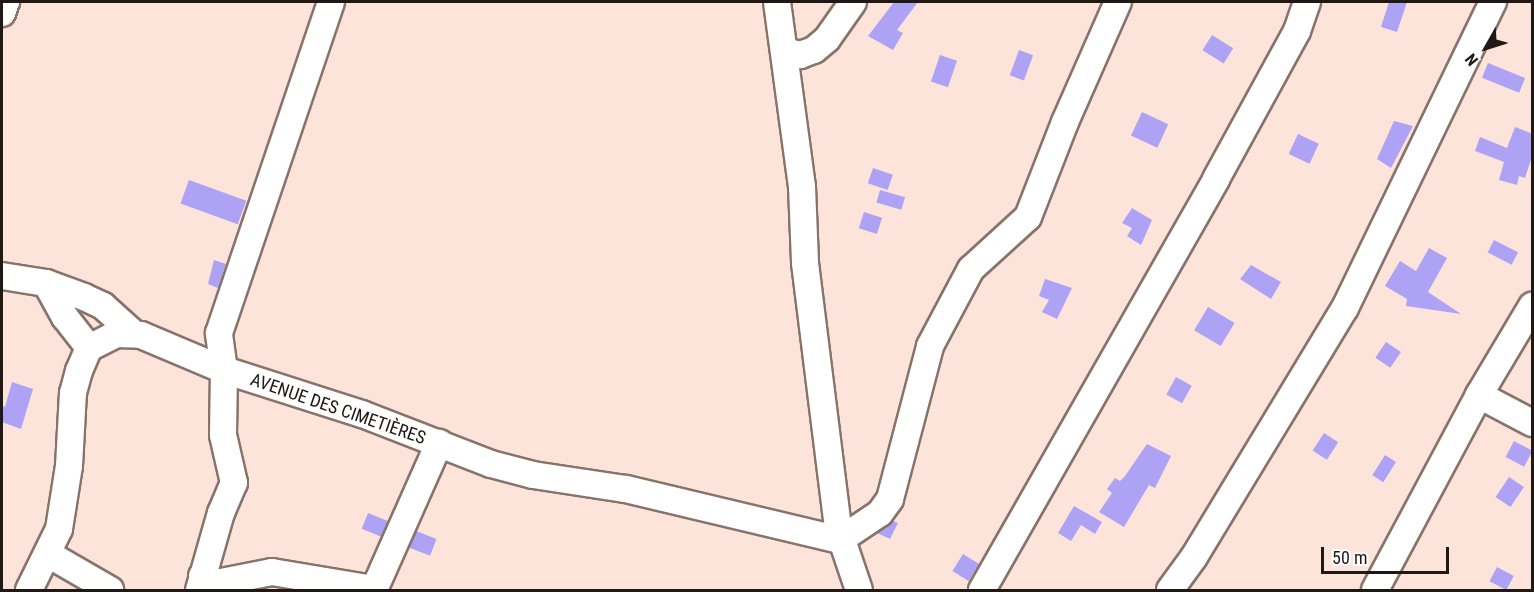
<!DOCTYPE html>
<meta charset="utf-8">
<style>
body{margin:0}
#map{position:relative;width:1534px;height:592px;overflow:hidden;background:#fde4db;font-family:"Roboto Condensed",sans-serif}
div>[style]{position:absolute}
.building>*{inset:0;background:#ada2f4;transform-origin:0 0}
.roads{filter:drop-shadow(2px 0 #88736b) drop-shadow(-2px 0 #88736b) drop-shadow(0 2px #88736b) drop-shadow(0 -2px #88736b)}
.minor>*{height:26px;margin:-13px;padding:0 13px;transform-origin:13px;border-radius:13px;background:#fff}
span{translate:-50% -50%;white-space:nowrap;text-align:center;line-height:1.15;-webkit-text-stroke:4.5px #fff;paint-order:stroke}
.street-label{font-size:18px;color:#201815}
.frame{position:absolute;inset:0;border:3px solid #201815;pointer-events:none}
.north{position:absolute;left:1456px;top:18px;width:60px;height:60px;-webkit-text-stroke:4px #fff;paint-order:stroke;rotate:231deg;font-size:16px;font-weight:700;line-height:24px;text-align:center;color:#201815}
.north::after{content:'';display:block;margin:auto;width:21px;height:27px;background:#201815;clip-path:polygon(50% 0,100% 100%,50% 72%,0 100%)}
.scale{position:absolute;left:1321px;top:547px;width:128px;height:27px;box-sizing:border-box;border:3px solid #201815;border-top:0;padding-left:8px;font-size:18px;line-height:21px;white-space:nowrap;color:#201815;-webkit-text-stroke:4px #fff;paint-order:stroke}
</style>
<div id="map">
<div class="building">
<div style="clip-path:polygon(894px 2px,918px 2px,897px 30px,903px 33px,893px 50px,868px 36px)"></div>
<div style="clip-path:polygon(1389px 2px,1407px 2px,1397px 32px,1381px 27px)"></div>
<div style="left:1212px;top:35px;width:25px;height:18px;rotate:32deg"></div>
<div style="left:1019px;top:50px;width:15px;height:27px;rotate:20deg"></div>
<div style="left:940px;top:55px;width:18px;height:28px;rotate:19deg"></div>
<div style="left:1488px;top:63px;width:40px;height:16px;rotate:22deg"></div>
<div style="left:1142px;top:112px;width:29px;height:26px;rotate:25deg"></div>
<div style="clip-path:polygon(1394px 121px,1413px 126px,1391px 168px,1377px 159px)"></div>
<div style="clip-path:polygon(1515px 127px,1533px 134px,1533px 153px,1525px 178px,1519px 176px,1517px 185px,1499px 180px,1504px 162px,1475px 151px,1480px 137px,1507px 148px)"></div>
<div style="left:1298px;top:134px;width:23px;height:22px;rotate:25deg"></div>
<div style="left:873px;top:168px;width:21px;height:16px;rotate:19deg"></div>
<div style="left:189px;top:180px;width:61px;height:25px;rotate:20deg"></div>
<div style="left:880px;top:190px;width:26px;height:13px;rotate:16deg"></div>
<div style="clip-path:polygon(1132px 208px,1152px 220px,1141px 245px,1127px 236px,1132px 228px,1122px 223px)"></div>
<div style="left:864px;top:212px;width:19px;height:17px;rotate:18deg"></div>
<div style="left:1494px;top:240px;width:27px;height:14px;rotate:27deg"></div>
<div style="clip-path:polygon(1429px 248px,1447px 258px,1428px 292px,1461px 314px,1406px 306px,1407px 299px,1385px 286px,1400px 261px,1416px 271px)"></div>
<div style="clip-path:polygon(214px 260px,226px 264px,218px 288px,208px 284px)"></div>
<div style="clip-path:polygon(1251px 265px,1281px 282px,1271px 299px,1240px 279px)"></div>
<div style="clip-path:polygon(1045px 279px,1072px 288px,1057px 319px,1042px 312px,1049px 300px,1039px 296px)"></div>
<div style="left:1208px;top:307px;width:31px;height:27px;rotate:31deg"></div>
<div style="left:1386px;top:342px;width:18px;height:19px;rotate:34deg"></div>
<div style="left:1176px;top:377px;width:18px;height:20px;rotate:29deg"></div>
<div style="clip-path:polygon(12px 382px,33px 389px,21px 429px,2px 422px,2px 406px,5px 407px)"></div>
<div style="left:1324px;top:433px;width:17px;height:21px;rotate:33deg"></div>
<div style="left:1514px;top:441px;width:21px;height:18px;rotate:28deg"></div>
<div style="clip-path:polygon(1147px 444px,1171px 456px,1155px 488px,1149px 485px,1124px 527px,1099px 512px,1112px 493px,1107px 489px,1115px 478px,1120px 481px,1125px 476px)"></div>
<div style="left:1385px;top:455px;width:13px;height:24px;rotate:32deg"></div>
<div style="left:1509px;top:477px;width:18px;height:24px;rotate:34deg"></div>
<div style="clip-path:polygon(1074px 506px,1102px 522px,1095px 534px,1081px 525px,1071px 541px,1058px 533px)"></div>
<div style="left:368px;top:513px;width:22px;height:17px;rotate:22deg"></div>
<div style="clip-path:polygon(893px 521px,898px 523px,890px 539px,877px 533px)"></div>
<div style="left:416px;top:531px;width:22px;height:18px;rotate:21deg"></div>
<div style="left:963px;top:554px;width:19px;height:20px;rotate:32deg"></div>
<div style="left:1497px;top:567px;width:19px;height:16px;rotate:28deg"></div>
</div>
<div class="roads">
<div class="minor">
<div style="left:777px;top:2px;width:187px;rotate:82.3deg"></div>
<div style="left:802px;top:187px;width:76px;rotate:87.7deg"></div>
<div style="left:805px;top:263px;width:267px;rotate:82.9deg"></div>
<div style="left:838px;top:528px;width:65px;rotate:71.3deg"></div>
<div style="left:2px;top:13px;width:12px;rotate:-70deg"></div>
<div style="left:785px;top:51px;width:16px;rotate:15deg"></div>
<div style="left:800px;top:55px;width:15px;rotate:-20deg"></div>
<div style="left:814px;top:50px;width:17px;rotate:-40deg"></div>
<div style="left:827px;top:39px;width:45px;rotate:-54.9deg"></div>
<div style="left:2px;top:276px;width:45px;rotate:9deg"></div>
<div style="left:46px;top:283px;width:40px;rotate:20.2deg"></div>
<div style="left:84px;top:297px;width:21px;rotate:25deg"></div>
<div style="left:103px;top:306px;width:40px;rotate:42deg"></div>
<div style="left:46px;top:283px;width:39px;rotate:61deg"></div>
<div style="left:65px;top:317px;width:39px;rotate:52deg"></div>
<div style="left:1479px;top:395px;width:60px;rotate:27.8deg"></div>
<div style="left:840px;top:540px;width:48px;rotate:-34deg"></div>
<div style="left:880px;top:513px;width:17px;rotate:-54deg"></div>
<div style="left:890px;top:499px;width:158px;rotate:-75.3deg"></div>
<div style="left:930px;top:346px;width:87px;rotate:-62deg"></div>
<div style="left:971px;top:269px;width:77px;rotate:-42.4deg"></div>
<div style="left:1028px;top:217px;width:102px;rotate:-68.7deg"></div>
<div style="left:1065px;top:122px;width:131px;rotate:-66.2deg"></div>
<div style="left:48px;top:554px;width:72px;rotate:30.1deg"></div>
<div style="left:202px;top:576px;width:16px;rotate:27deg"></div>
<div style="left:216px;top:583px;width:57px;rotate:-11.1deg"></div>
<div style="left:272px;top:572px;width:103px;rotate:9.5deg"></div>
<div style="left:29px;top:590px;width:68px;rotate:-63.8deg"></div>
<div style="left:59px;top:529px;width:64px;rotate:-81deg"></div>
<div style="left:69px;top:466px;width:73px;rotate:-86.9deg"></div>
<div style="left:73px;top:393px;width:23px;rotate:-75deg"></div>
<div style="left:79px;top:371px;width:25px;rotate:-67deg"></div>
<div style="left:89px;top:348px;width:30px;rotate:-27deg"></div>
<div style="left:116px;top:334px;width:25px;rotate:2deg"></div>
<div style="left:141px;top:335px;width:90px;rotate:22.9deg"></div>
<div style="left:224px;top:370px;width:145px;rotate:17.7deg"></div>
<div style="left:362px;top:414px;width:138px;rotate:21.2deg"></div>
<div style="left:491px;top:464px;width:43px;rotate:14.7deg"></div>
<div style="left:533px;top:475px;width:94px;rotate:8.6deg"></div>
<div style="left:626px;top:489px;width:220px;rotate:13.4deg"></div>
<div style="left:199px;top:590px;width:80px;rotate:-74.1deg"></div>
<div style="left:221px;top:513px;width:33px;rotate:-67deg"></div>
<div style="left:234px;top:483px;width:49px;rotate:-102.9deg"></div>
<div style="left:223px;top:435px;width:65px;rotate:-89.1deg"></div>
<div style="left:224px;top:370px;width:37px;rotate:-98deg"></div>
<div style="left:219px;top:333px;width:349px;rotate:-71.3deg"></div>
<div style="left:374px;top:590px;width:161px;rotate:-66.1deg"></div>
<div style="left:982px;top:590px;width:473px;rotate:-60.3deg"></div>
<div style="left:1216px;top:179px;width:169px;rotate:-61.3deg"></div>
<div style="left:1297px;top:31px;width:31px;rotate:-71deg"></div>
<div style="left:1170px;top:590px;width:41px;rotate:-54deg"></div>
<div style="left:1194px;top:557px;width:291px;rotate:-58.8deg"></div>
<div style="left:1345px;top:308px;width:340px;rotate:-64.2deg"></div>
<div style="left:1375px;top:590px;width:221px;rotate:-61.9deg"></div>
<div style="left:1479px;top:395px;width:104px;rotate:-59.2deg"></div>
</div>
</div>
<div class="street-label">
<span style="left:338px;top:409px;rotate:19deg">AVENUE DES CIMETIÈRES</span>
</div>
<div class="frame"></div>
<div class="north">N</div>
<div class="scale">50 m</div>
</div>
